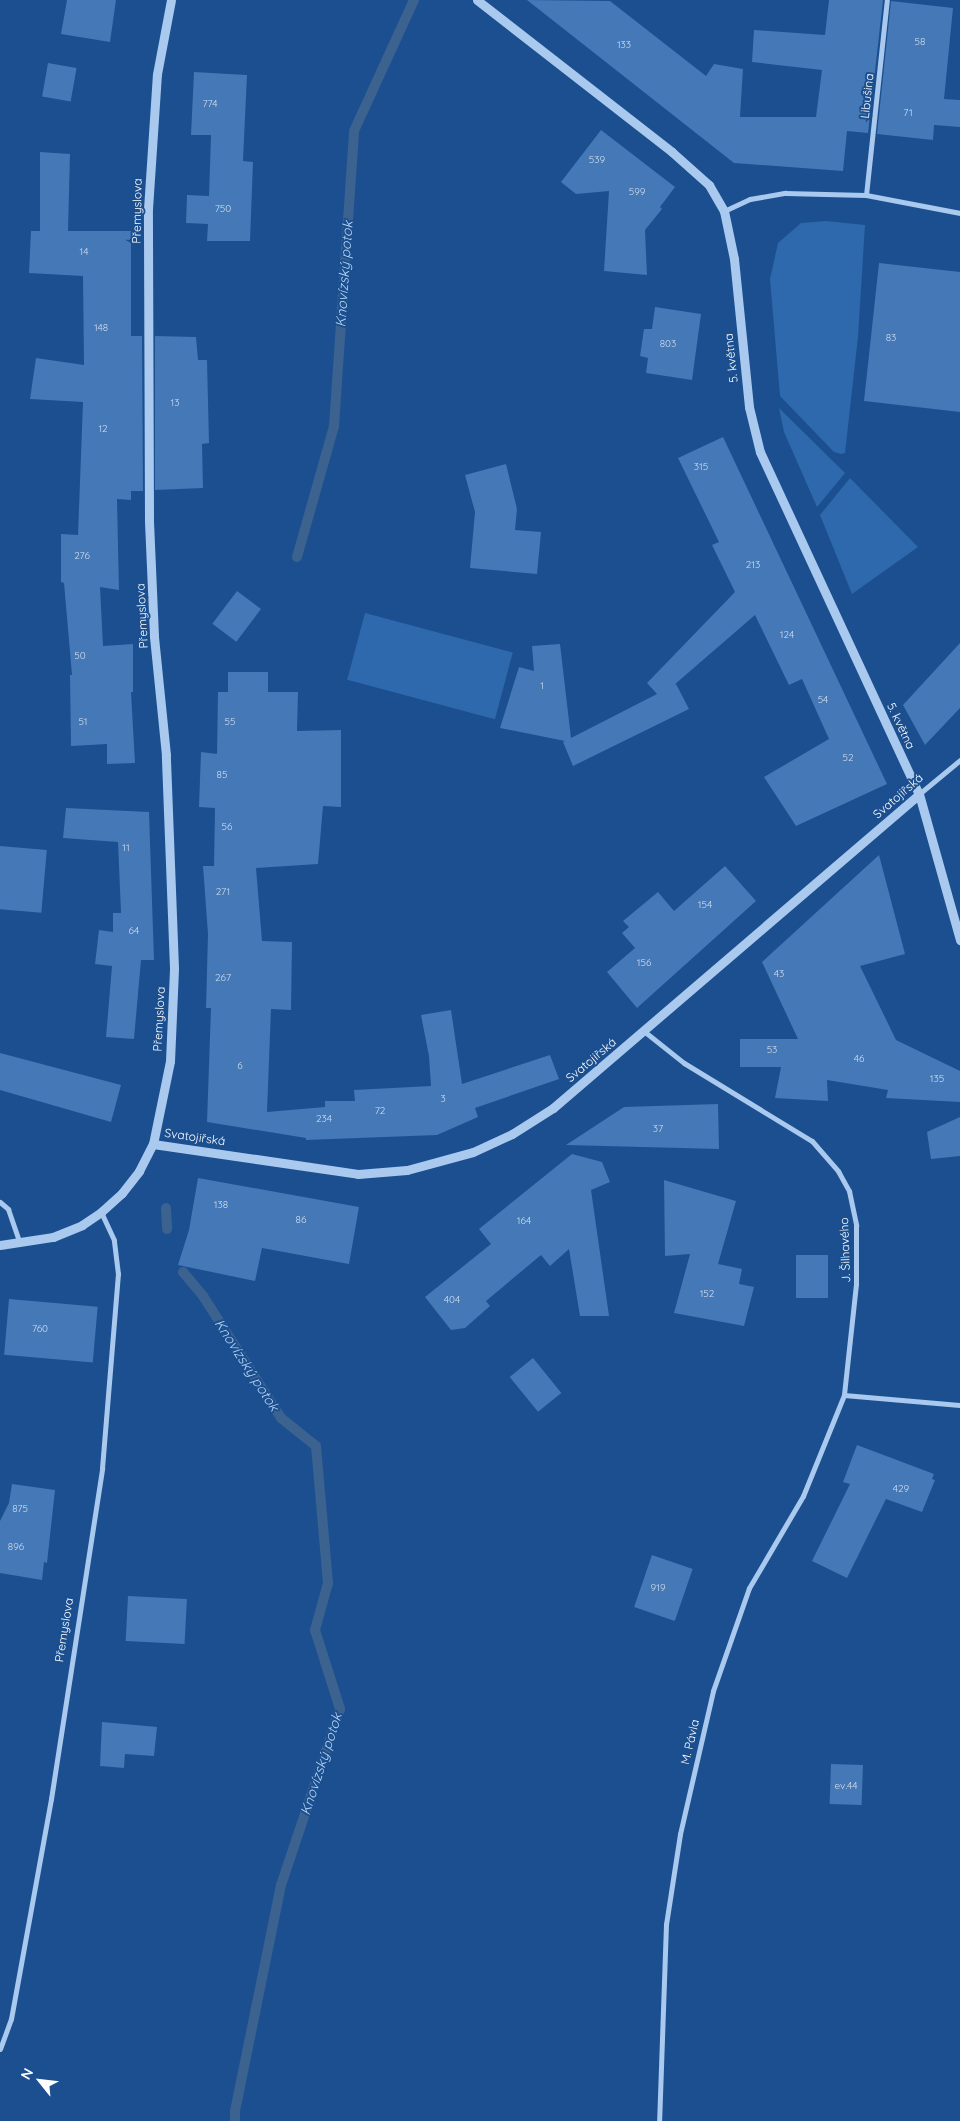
<!DOCTYPE html>
<meta charset="utf-8">
<style>
body{margin:0}
#map{position:relative;width:960px;height:2121px;overflow:hidden;background:#1b4f8f;font-family:Quicksand,sans-serif}
div>[style]{position:absolute}
.green>*{inset:0;background:#2e69ad;transform-origin:0 0}
.stream>*{height:10px;margin:-5px;padding:0 5px;transform-origin:5px;border-radius:5px;background:#3c6290}
.building>*{inset:0;background:#4478b7;transform-origin:0 0}
.minor>*{height:5px;margin:-2.5px;padding:0 2.5px;transform-origin:2.5px;border-radius:2.5px;background:#a9c9ee}
.tertiary>*{height:9px;margin:-4.5px;padding:0 4.5px;transform-origin:4.5px;border-radius:4.5px;background:#a9c9ee}
span{translate:-50% -50%;white-space:nowrap;text-align:center;line-height:1.15;-webkit-text-stroke:4px #1b4f8f;paint-order:stroke}
.number-label{font-size:10px;color:#d0dded}
.number-label span{-webkit-text-stroke-width:0}
.street-label{font-size:12px;color:#fff}
.water-label{font-size:14px;color:#b5d3f5;font-style:italic}
.north{position:absolute;left:15px;top:2056px;width:50px;height:50px;-webkit-text-stroke:4px #1b4f8f;paint-order:stroke;rotate:299deg;font-size:14px;font-weight:700;line-height:20px;text-align:center;color:#fff}
.north::after{content:'';display:block;margin:auto;width:18px;height:22px;background:#fff;clip-path:polygon(50% 0,100% 100%,50% 72%,0 100%)}
</style>
<div id="map">
<div class="green">
<div style="clip-path:polygon(826px 221px,865px 225px,858px 337px,845px 453px,841px 454px,834px 452px,780px 396px,770px 279px,778px 243px,801px 223px)"></div>
<div style="clip-path:polygon(779px 408px,845px 473px,817px 507px,784px 432px)"></div>
<div style="clip-path:polygon(850px 478px,918px 547px,852px 594px,820px 515px)"></div>
<div style="left:365px;top:613px;width:153px;height:69px;rotate:15deg"></div>
</div>
<div class="stream">
<div style="left:297px;top:557px;width:136px;rotate:-74.2deg"></div>
<div style="left:334px;top:426px;width:296px;rotate:-86.1deg"></div>
<div style="left:354px;top:131px;width:144px;rotate:-65.4deg"></div>
<div style="left:166px;top:1208px;width:21px;rotate:87deg"></div>
<div style="left:183px;top:1272px;width:31px;rotate:50deg"></div>
<div style="left:203px;top:1296px;width:145px;rotate:57.4deg"></div>
<div style="left:281px;top:1418px;width:45px;rotate:38.7deg"></div>
<div style="left:316px;top:1446px;width:138px;rotate:85deg"></div>
<div style="left:328px;top:1583px;width:49px;rotate:105.5deg"></div>
<div style="left:315px;top:1630px;width:83px;rotate:72.4deg"></div>
<div style="left:340px;top:1709px;width:186px;rotate:108.5deg"></div>
<div style="left:281px;top:1885px;width:231px;rotate:101.5deg"></div>
<div style="left:235px;top:2111px;width:10px;rotate:90deg"></div>
</div>
<div class="building">
<div style="clip-path:polygon(67px 0,116px 0,110px 42px,61px 34px)"></div>
<div style="clip-path:polygon(527px 0,610px 1px,706px 76px,714px 64px,743px 69px,740px 117px,816px 117px,822px 70px,752px 62px,754px 30px,825px 35px,829px 0,883px 0,868px 133px,847px 131px,843px 171px,734px 163px)"></div>
<div style="clip-path:polygon(891px 1px,953px 8px,944px 99px,960px 100px,960px 127px,934px 125px,933px 140px,877px 134px)"></div>
<div style="left:48px;top:63px;width:29px;height:34px;rotate:10deg"></div>
<div style="clip-path:polygon(194px 72px,247px 75px,243px 161px,253px 162px,250px 241px,207px 241px,208px 224px,186px 223px,187px 195px,209px 196px,211px 135px,191px 135px)"></div>
<div style="clip-path:polygon(601px 130px,675px 187px,660px 207px,662px 209px,645px 230px,647px 275px,604px 271px,609px 191px,576px 194px,561px 182px)"></div>
<div style="clip-path:polygon(40px 152px,70px 154px,68px 231px,131px 231px,131px 336px,142px 336px,143px 491px,131px 491px,131px 500px,117px 499px,119px 590px,100px 587px,103px 646px,133px 644px,133px 692px,131px 692px,135px 763px,107px 764px,107px 744px,71px 746px,70px 675px,72px 675px,64px 583px,61px 582px,61px 534px,78px 535px,83px 402px,30px 399px,36px 358px,84px 365px,83px 276px,29px 273px,31px 231px,40px 231px)"></div>
<div style="clip-path:polygon(879px 263px,960px 272px,960px 412px,864px 401px)"></div>
<div style="clip-path:polygon(655px 307px,701px 314px,692px 380px,646px 373px,648px 358px,640px 356px,644px 329px,652px 329px)"></div>
<div style="clip-path:polygon(155px 336px,196px 337px,198px 360px,207px 360px,209px 443px,202px 444px,203px 488px,155px 490px)"></div>
<div style="clip-path:polygon(723px 437px,887px 784px,796px 826px,764px 777px,829px 739px,802px 679px,789px 685px,755px 615px,674px 685px,676px 684px,689px 709px,573px 766px,563px 742px,565px 741px,500px 728px,519px 667px,534px 671px,532px 646px,560px 644px,571px 738px,657px 694px,647px 683px,735px 592px,712px 545px,719px 542px,678px 458px)"></div>
<div style="clip-path:polygon(506px 464px,517px 509px,515px 530px,541px 532px,537px 574px,470px 568px,475px 512px,465px 475px)"></div>
<div style="left:237px;top:591px;width:30px;height:41px;rotate:37deg"></div>
<div style="clip-path:polygon(960px 643px,960px 708px,925px 745px,903px 705px)"></div>
<div style="clip-path:polygon(228px 672px,268px 672px,268px 692px,298px 692px,297px 731px,341px 730px,341px 807px,323px 806px,318px 864px,256px 868px,262px 941px,292px 942px,291px 1010px,271px 1009px,267px 1112px,325px 1107px,325px 1101px,355px 1101px,354px 1090px,431px 1086px,429px 1056px,421px 1015px,451px 1010px,462px 1084px,550px 1055px,559px 1079px,475px 1108px,478px 1117px,437px 1135px,306px 1140px,306px 1138px,207px 1122px,211px 1008px,206px 1008px,208px 934px,203px 866px,214px 866px,215px 808px,199px 807px,201px 752px,217px 754px,218px 692px,228px 692px)"></div>
<div style="clip-path:polygon(66px 808px,149px 812px,154px 960px,141px 960px,134px 1039px,106px 1037px,112px 966px,95px 964px,99px 930px,113px 932px,113px 913px,121px 913px,118px 842px,63px 838px)"></div>
<div style="left:0;top:846px;width:47px;height:63px;rotate:5deg"></div>
<div style="clip-path:polygon(879px 855px,905px 954px,860px 966px,896px 1040px,960px 1071px,960px 1102px,886px 1098px,888px 1090px,827px 1080px,828px 1101px,775px 1098px,781px 1067px,740px 1067px,740px 1039px,798px 1039px,762px 962px)"></div>
<div style="clip-path:polygon(725px 866px,756px 901px,637px 1008px,607px 972px,635px 948px,622px 933px,629px 927px,623px 921px,658px 892px,674px 911px)"></div>
<div style="clip-path:polygon(0 1053px,121px 1085px,111px 1122px,0 1090px)"></div>
<div style="clip-path:polygon(718px 1104px,719px 1149px,566px 1145px,624px 1107px)"></div>
<div style="clip-path:polygon(960px 1117px,960px 1156px,931px 1159px,927px 1132px)"></div>
<div style="clip-path:polygon(572px 1154px,602px 1162px,610px 1182px,591px 1190px,609px 1316px,580px 1316px,569px 1249px,550px 1266px,541px 1255px,486px 1301px,490px 1306px,465px 1328px,451px 1330px,425px 1297px,491px 1244px,479px 1229px)"></div>
<div style="clip-path:polygon(198px 1178px,359px 1207px,349px 1264px,262px 1248px,255px 1281px,178px 1265px,189px 1230px)"></div>
<div style="clip-path:polygon(664px 1180px,736px 1201px,718px 1264px,742px 1269px,739px 1284px,754px 1287px,744px 1326px,674px 1313px,690px 1254px,665px 1256px)"></div>
<div style="left:796px;top:1255px;width:32px;height:43px"></div>
<div style="left:9px;top:1299px;width:89px;height:56px;rotate:5deg"></div>
<div style="left:533px;top:1358px;width:45px;height:30px;rotate:51deg"></div>
<div style="clip-path:polygon(857px 1445px,934px 1474px,932px 1479px,935px 1480px,922px 1512px,886px 1499px,847px 1578px,812px 1561px,850px 1484px,843px 1482px)"></div>
<div style="clip-path:polygon(12px 1484px,55px 1490px,47px 1563px,44px 1562px,42px 1580px,0 1573px,0 1521px,9px 1503px)"></div>
<div style="left:652px;top:1555px;width:43px;height:55px;rotate:19deg"></div>
<div style="left:128px;top:1596px;width:59px;height:45px;rotate:3deg"></div>
<div style="clip-path:polygon(102px 1722px,157px 1727px,154px 1756px,125px 1754px,124px 1768px,100px 1766px)"></div>
<div style="left:831px;top:1764px;width:32px;height:40px;rotate:2deg"></div>
</div>
<div class="minor">
<div style="left:866px;top:195px;width:196px;rotate:-83.9deg"></div>
<div style="left:724px;top:211px;width:29px;rotate:-25deg"></div>
<div style="left:750px;top:199px;width:36px;rotate:-10deg"></div>
<div style="left:785px;top:193px;width:81px;rotate:1.4deg"></div>
<div style="left:866px;top:195px;width:96px;rotate:10.8deg"></div>
<div style="left:919px;top:794px;width:53px;rotate:-39.7deg"></div>
<div style="left:645px;top:1032px;width:50px;rotate:38.5deg"></div>
<div style="left:684px;top:1063px;width:150px;rotate:31.4deg"></div>
<div style="left:812px;top:1141px;width:40px;rotate:49deg"></div>
<div style="left:838px;top:1171px;width:23px;rotate:61deg"></div>
<div style="left:849px;top:1191px;width:35px;rotate:78deg"></div>
<div style="left:856px;top:1225px;width:59px;rotate:90deg"></div>
<div style="left:856px;top:1284px;width:112px;rotate:96.2deg"></div>
<div style="left:844px;top:1395px;width:109px;rotate:112.1deg"></div>
<div style="left:803px;top:1496px;width:107px;rotate:120.4deg"></div>
<div style="left:749px;top:1588px;width:109px;rotate:109.3deg"></div>
<div style="left:713px;top:1691px;width:147px;rotate:103deg"></div>
<div style="left:680px;top:1834px;width:91px;rotate:98.8deg"></div>
<div style="left:666px;top:1924px;width:197px;rotate:92deg"></div>
<div style="left:0;top:1202px;width:11px;rotate:41deg"></div>
<div style="left:8px;top:1209px;width:36px;rotate:71deg"></div>
<div style="left:844px;top:1395px;width:116px;rotate:4.9deg"></div>
<div style="left:0;top:2049px;width:32px;rotate:-70deg"></div>
<div style="left:11px;top:2019px;width:224px;rotate:-79.7deg"></div>
<div style="left:51px;top:1799px;width:335px;rotate:-81.2deg"></div>
<div style="left:102px;top:1468px;width:195px;rotate:-85.3deg"></div>
<div style="left:118px;top:1274px;width:34px;rotate:-97deg"></div>
<div style="left:114px;top:1240px;width:31px;rotate:-115deg"></div>
</div>
<div class="tertiary">
<div style="left:477px;top:0;width:247px;rotate:37.9deg"></div>
<div style="left:672px;top:152px;width:50px;rotate:41.7deg"></div>
<div style="left:709px;top:185px;width:30px;rotate:60deg"></div>
<div style="left:724px;top:211px;width:49px;rotate:78.2deg"></div>
<div style="left:734px;top:259px;width:149px;rotate:84.2deg"></div>
<div style="left:749px;top:407px;width:46px;rotate:76.3deg"></div>
<div style="left:760px;top:452px;width:377px;rotate:65.1deg"></div>
<div style="left:919px;top:794px;width:152px;rotate:74.3deg"></div>
<div style="left:153px;top:1144px;width:207px;rotate:8.3deg"></div>
<div style="left:358px;top:1174px;width:49px;rotate:-4.7deg"></div>
<div style="left:407px;top:1170px;width:68px;rotate:-15.3deg"></div>
<div style="left:473px;top:1152px;width:43px;rotate:-24.8deg"></div>
<div style="left:512px;top:1134px;width:49px;rotate:-32.4deg"></div>
<div style="left:553px;top:1108px;width:482px;rotate:-40.6deg"></div>
<div style="left:0;top:1245px;width:54px;rotate:-8.6deg"></div>
<div style="left:53px;top:1237px;width:31px;rotate:-22deg"></div>
<div style="left:82px;top:1225px;width:23px;rotate:-34deg"></div>
<div style="left:101px;top:1212px;width:28px;rotate:-42deg"></div>
<div style="left:122px;top:1193px;width:28px;rotate:-52deg"></div>
<div style="left:139px;top:1171px;width:30px;rotate:-63deg"></div>
<div style="left:153px;top:1144px;width:85px;rotate:-78.4deg"></div>
<div style="left:170px;top:1061px;width:93px;rotate:-87.5deg"></div>
<div style="left:174px;top:968px;width:213px;rotate:-92.2deg"></div>
<div style="left:166px;top:755px;width:120px;rotate:-95.8deg"></div>
<div style="left:154px;top:636px;width:116px;rotate:-92.5deg"></div>
<div style="left:149px;top:520px;width:311px;rotate:-90.2deg"></div>
<div style="left:148px;top:209px;width:135px;rotate:-86.2deg"></div>
<div style="left:157px;top:74px;width:75px;rotate:-79.3deg"></div>
</div>
<div class="number-label">
<span style="left:920px;top:42px">58</span>
<span style="left:624px;top:45px">133</span>
<span style="left:210px;top:104px">774</span>
<span style="left:908px;top:113px">71</span>
<span style="left:597px;top:160px">539</span>
<span style="left:637px;top:192px">599</span>
<span style="left:223px;top:209px">750</span>
<span style="left:84px;top:252px">14</span>
<span style="left:101px;top:328px">148</span>
<span style="left:891px;top:338px">83</span>
<span style="left:668px;top:344px">803</span>
<span style="left:175px;top:403px">13</span>
<span style="left:103px;top:429px">12</span>
<span style="left:701px;top:467px">315</span>
<span style="left:82px;top:556px">276</span>
<span style="left:753px;top:565px">213</span>
<span style="left:787px;top:635px">124</span>
<span style="left:80px;top:656px">50</span>
<span style="left:542px;top:686px">1</span>
<span style="left:823px;top:700px">54</span>
<span style="left:83px;top:722px">51</span>
<span style="left:230px;top:722px">55</span>
<span style="left:848px;top:758px">52</span>
<span style="left:222px;top:775px">85</span>
<span style="left:227px;top:827px">56</span>
<span style="left:126px;top:848px">11</span>
<span style="left:223px;top:892px">271</span>
<span style="left:705px;top:905px">154</span>
<span style="left:134px;top:931px">64</span>
<span style="left:644px;top:963px">156</span>
<span style="left:779px;top:974px">43</span>
<span style="left:223px;top:978px">267</span>
<span style="left:772px;top:1050px">53</span>
<span style="left:859px;top:1059px">46</span>
<span style="left:240px;top:1066px">6</span>
<span style="left:937px;top:1079px">135</span>
<span style="left:443px;top:1099px">3</span>
<span style="left:380px;top:1111px">72</span>
<span style="left:324px;top:1119px">234</span>
<span style="left:658px;top:1129px">37</span>
<span style="left:221px;top:1205px">138</span>
<span style="left:301px;top:1220px">86</span>
<span style="left:524px;top:1221px">164</span>
<span style="left:707px;top:1294px">152</span>
<span style="left:452px;top:1300px">404</span>
<span style="left:40px;top:1329px">760</span>
<span style="left:901px;top:1489px">429</span>
<span style="left:20px;top:1509px">875</span>
<span style="left:16px;top:1547px">896</span>
<span style="left:658px;top:1588px">919</span>
<span style="left:846px;top:1786px">ev.44</span>
</div>
<div class="street-label">
<span style="left:867px;top:96px;rotate:-84deg">Libušina</span>
<span style="left:137px;top:211px;rotate:-89deg">Přemyslova</span>
<span style="left:731px;top:358px;rotate:-96deg">5. května</span>
<span style="left:142px;top:616px;rotate:-93deg">Přemyslova</span>
<span style="left:901px;top:726px;rotate:65deg">5. května</span>
<span style="left:898px;top:796px;rotate:-41deg">Svatojiřská</span>
<span style="left:159px;top:1019px;rotate:-87deg">Přemyslova</span>
<span style="left:591px;top:1060px;rotate:-40deg">Svatojiřská</span>
<span style="left:195px;top:1137px;rotate:8deg">Svatojiřská</span>
<span style="left:845px;top:1250px;rotate:-92deg">J. Šilhavého</span>
<span style="left:64px;top:1630px;rotate:-81deg">Přemyslova</span>
<span style="left:690px;top:1742px;rotate:-77deg">M. Pávla</span>
</div>
<div class="water-label">
<span style="left:344px;top:274px;rotate:-86deg">Knovízský potok</span>
<span style="left:247px;top:1365px;rotate:57deg">Knovízský potok</span>
<span style="left:321px;top:1764px;rotate:-72deg">Knovízský potok</span>
</div>
<div class="north">N</div>
</div>
